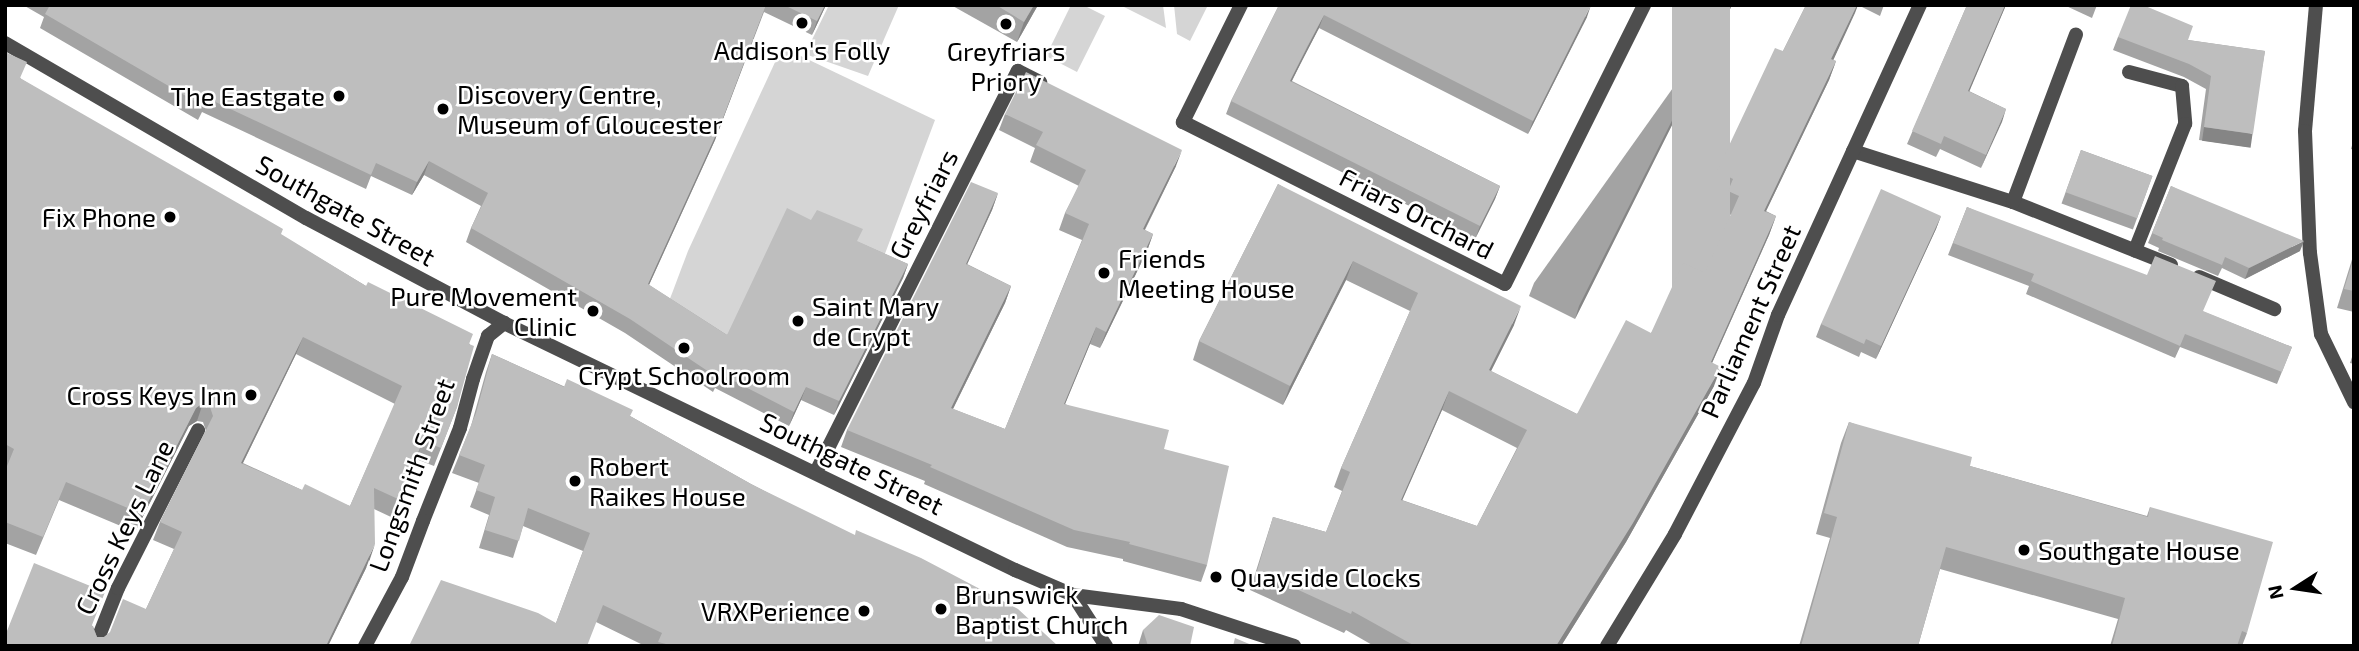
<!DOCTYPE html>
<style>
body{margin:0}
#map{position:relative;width:2359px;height:651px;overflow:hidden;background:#fff;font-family:"Exo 2",sans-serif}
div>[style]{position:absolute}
.green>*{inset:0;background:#d5d5d5}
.pedestrian>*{height:14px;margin:-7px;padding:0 7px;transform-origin:7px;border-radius:7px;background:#4e4e4e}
.minor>*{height:14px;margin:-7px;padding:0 7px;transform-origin:7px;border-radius:7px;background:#4e4e4e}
.wall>*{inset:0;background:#a3a3a3;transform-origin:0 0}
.shaded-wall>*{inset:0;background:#858585;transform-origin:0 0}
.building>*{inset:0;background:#bebebe;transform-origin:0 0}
.dots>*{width:19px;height:19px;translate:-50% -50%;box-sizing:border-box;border:4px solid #fff;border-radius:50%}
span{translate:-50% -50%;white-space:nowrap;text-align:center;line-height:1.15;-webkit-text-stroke:5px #fff;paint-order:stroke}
.poi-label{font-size:26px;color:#000}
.left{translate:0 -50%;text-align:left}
.right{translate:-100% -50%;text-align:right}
.street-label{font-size:26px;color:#000}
.frame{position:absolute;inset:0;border:7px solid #000;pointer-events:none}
.north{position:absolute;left:2261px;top:553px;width:70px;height:70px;-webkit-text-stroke:5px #fff;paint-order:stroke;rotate:258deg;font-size:19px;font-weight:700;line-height:28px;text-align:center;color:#000}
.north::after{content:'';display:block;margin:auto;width:24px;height:32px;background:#000;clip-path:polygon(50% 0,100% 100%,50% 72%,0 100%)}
</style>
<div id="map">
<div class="green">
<div style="clip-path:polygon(829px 5px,899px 5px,868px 76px,805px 54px)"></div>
<div style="clip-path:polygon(1071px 5px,1083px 5px,1105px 16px,1077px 72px,1046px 56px)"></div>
<div style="clip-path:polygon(1120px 5px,1163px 5px,1166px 28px)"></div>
<div style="clip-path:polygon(1174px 5px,1208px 5px,1190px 41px,1177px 34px)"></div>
<div style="clip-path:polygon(782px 47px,935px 120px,880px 267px,727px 352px,665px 312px,688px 251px)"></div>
</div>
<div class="pedestrian">
<div style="left:5px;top:43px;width:348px;rotate:30.2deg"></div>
<div style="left:306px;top:218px;width:224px;rotate:27.9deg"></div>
<div style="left:504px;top:323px;width:568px;rotate:25.8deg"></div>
<div style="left:1015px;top:570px;width:63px;rotate:23.3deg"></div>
<div style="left:1073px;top:595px;width:109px;rotate:7.4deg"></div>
<div style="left:1181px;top:609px;width:119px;rotate:18.1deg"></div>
<div style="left:816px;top:472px;width:449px;rotate:-63.3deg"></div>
<div style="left:1018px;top:71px;width:25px;rotate:27deg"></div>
<div style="left:423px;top:521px;width:100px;rotate:-68.3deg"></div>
<div style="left:460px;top:428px;width:51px;rotate:-75.1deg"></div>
<div style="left:473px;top:379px;width:46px;rotate:-70.8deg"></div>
<div style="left:488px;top:336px;width:21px;rotate:-39deg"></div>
<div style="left:1073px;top:595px;width:61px;rotate:57.1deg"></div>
</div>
<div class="minor">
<div style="left:1241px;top:5px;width:131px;rotate:116.4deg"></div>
<div style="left:1183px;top:122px;width:360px;rotate:26.7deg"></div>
<div style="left:1505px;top:284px;width:312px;rotate:-63.5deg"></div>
<div style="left:2316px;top:5px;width:126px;rotate:95deg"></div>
<div style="left:2305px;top:131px;width:122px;rotate:87.7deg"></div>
<div style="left:2310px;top:253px;width:82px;rotate:82.3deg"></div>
<div style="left:2321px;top:334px;width:76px;rotate:64.1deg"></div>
<div style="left:2129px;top:72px;width:55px;rotate:14.8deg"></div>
<div style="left:2182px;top:86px;width:38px;rotate:85deg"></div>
<div style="left:2185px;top:124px;width:136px;rotate:111.6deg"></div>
<div style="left:1853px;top:151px;width:168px;rotate:17.7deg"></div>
<div style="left:2013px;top:202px;width:170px;rotate:21.7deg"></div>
<div style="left:2013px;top:202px;width:179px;rotate:-69.4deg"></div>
<div style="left:2199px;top:277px;width:82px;rotate:23.1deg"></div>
<div style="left:95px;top:646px;width:62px;rotate:-68.4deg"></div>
<div style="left:118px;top:588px;width:177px;rotate:-63.1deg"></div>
<div style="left:365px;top:646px;width:78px;rotate:-61.8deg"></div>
<div style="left:402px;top:577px;width:60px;rotate:-69.4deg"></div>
<div style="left:1607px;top:646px;width:131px;rotate:-58.7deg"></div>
<div style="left:1675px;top:534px;width:170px;rotate:-62.4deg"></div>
<div style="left:1754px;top:383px;width:72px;rotate:-70.6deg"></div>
<div style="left:1778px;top:315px;width:341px;rotate:-65.4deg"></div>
</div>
<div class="wall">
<div style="clip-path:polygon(23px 5px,826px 5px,812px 35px,764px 12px,715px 140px,649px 285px,727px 335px,858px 242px,908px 264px,903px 278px,834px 415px,801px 400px,789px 426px,715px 388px,713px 392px,625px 333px,466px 242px,471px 228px,481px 206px,424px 175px,412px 195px,371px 176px,366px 189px,202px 112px,198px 120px,40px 28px,44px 17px)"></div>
<div style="clip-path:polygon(951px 5px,1038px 5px,1017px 42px)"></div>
<div style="clip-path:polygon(1279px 5px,1587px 17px,1528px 134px,1319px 28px,1302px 60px,1292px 81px,1500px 186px,1495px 199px,1475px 239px,1226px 114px,1231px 101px)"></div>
<div style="clip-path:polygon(1732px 5px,1575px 319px,1529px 296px,1534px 283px)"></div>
<div style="clip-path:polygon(evenodd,1806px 5px,1884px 5px,1880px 16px,1858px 5px,1833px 60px,1836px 61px,1829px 80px,1766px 211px,1776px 216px,1769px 235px,1712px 363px,1714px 386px,1626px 542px,1561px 646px,1374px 646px,1346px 630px,1344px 633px,1250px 590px,1273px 517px,1326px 532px,1342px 491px,1334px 487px,1341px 468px,1410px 311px,1346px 280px,1283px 405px,1193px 360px,1199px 341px,1278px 184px,1514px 325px,1491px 371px,1577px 414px,1651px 333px,1705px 273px,1731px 215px,1721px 210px,1725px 197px,1710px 190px,1717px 171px,1783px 51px,1806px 5px,1442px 410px,1517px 448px,1477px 526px,1402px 500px,1442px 410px)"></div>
<div style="clip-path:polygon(1967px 5px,2006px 5px,1969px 91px,2006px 109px,1981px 168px,1940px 149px,1936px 157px,1907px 144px)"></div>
<div style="clip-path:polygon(2064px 5px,2097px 5px,2092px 18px)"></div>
<div style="clip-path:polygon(2118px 37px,2188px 40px,2265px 51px,2248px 147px,2199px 140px,2206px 89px,2184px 77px,2113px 50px)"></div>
<div style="clip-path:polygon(evenodd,5px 52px,21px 79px,366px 286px,470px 344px,457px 407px,434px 466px,416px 459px,391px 517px,374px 509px,369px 562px,328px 646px,5px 646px,93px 626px,97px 637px,104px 637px,146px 609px,174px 549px,153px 540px,160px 522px,206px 431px,203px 422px,197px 421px,189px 426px,135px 532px,59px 500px,36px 555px,5px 543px,5px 471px,7px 467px,5px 466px,5px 52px,296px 354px,395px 404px,350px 506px,302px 490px,243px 463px,296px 354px)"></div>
<div style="clip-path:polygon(1005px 114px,1176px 166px,1145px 230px,1153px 234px,1147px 251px,1100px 348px,1090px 344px,1065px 404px,1164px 449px,1207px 565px,1201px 582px,1123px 561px,1123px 559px,1067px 547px,924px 484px,925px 481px,841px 447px,847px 430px,998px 193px,992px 210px,967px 264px,1011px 286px,1005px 303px,953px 409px,1005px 429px,1082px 240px,1059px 230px,1065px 213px,1079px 186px,1030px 162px,1035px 148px,999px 130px)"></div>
<div style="clip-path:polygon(2354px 138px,2354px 150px,2351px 149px)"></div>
<div style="left:2081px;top:150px;width:76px;height:57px;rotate:20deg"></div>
<div style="clip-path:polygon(2171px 186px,2300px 251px,2245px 279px,2222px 268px,2218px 276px,2158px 251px,2159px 248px,2148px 243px)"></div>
<div style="clip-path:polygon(1967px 207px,2204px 312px,2292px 347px,2277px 384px,2180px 347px,2175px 358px,2026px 294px,2029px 286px,1948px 255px)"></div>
<div style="clip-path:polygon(1941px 216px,1936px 229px,1876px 359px,1861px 352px,1859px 357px,1816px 337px,1821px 324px)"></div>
<div style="clip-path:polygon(2354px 253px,2354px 312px,2337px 308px)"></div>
<div style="clip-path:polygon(2354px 351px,2354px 364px,2350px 363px)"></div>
<div style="clip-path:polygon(492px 354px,630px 416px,751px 484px,1058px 646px,645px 646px,596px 622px,556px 623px,583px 551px,523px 526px,513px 558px,479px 548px,489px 515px,470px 507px,479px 483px,452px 473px,471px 426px,486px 372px)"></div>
<div style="clip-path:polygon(1849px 422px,1970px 466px,2147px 516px,2150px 507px,2247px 633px,2242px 646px,2110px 646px,2118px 619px,1940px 569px,1918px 646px,1799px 646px,1830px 538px,1816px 534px,1841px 443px)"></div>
<div style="clip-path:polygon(1143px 630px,1190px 646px,1138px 646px)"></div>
</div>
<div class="shaded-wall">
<div style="clip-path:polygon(766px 5px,715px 140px,643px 298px,648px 284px)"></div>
<div style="clip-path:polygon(825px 5px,826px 5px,812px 35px,817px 21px)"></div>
<div style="clip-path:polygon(1034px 5px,1038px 5px,1017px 42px,1024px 22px)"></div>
<div style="clip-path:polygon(1591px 5px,1587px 17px,1528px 134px,1533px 121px)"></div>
<div style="clip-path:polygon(1730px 5px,1732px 5px,1575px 319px,1579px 306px)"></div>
<div style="clip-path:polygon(1857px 5px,1858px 5px,1855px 13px,1825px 78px,1831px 59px)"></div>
<div style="clip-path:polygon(2005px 5px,2006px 5px,1964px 104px,1968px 91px)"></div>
<div style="clip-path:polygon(1324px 15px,1319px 28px,1285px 94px,1290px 81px)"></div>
<div style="clip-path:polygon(1836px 61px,1829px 80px,1757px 230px,1764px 211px)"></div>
<div style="clip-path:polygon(2006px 109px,2002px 122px,1981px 168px,1986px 155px)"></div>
<div style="left:2204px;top:127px;width:49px;height:14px;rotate:8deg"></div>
<div style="clip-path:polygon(1182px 150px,1176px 166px,1137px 245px,1143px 229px)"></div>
<div style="clip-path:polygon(429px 161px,424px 175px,412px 195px,417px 182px)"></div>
<div style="clip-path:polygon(1500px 186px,1495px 199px,1475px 239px,1480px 226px)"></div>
<div style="clip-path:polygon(998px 193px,992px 210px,960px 280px,966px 264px)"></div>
<div style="clip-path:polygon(1776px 216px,1769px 235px,1704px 381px,1711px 362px)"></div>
<div style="clip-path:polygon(1941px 216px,1936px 229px,1876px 359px,1881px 346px)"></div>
<div style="clip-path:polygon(1153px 234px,1147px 251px,1100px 348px,1106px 332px)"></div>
<div style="clip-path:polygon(2304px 241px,2300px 251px,2245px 279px,2249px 268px)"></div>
<div style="clip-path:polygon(1353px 261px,1346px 280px,1283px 405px,1290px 386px)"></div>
<div style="clip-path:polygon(908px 264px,903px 278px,834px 415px,839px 401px)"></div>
<div style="clip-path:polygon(1011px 286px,1005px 303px,945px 425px,951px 408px)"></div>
<div style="clip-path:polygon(1521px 306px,1514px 325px,1482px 389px,1489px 370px)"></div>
<div style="clip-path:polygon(1096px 327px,1090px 344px,1058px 421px,1064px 404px)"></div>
<div style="clip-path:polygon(303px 337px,296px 354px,234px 481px,241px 463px)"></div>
<div style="clip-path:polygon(1721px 367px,1714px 386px,1626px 542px,1561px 646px,1556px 646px)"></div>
<div style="clip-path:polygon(806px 387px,801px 400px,789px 426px,794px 412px)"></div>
<div style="clip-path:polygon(1449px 391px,1442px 410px,1394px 519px,1401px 500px)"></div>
<div style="clip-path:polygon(203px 403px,197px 421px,189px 426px,135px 532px,142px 514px,196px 408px)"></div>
<div style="clip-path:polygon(423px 441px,416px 459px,391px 517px,398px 499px)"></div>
<div style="clip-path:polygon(375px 544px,369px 562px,328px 646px,326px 646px)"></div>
</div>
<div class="building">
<div style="clip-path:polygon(50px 5px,766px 5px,720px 126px,648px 284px,727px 335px,787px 208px,811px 220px,817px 210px,863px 229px,857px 241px,908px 264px,839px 401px,806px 387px,794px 412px,720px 374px,718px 378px,630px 319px,471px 228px,488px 193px,429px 161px,417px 182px,376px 163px,371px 175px,207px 98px,203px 106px,45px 14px)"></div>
<div style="clip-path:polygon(784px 5px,825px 5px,817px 21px)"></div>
<div style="clip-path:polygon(996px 5px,1034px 5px,1024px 22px)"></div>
<div style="clip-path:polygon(1279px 5px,1591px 5px,1533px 121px,1324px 15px,1307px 47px,1290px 81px,1500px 186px,1480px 226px,1231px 101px)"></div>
<div style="left:1672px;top:5px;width:58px;height:310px"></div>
<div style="clip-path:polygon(evenodd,1806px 5px,1857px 5px,1831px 59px,1836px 61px,1764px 211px,1776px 216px,1711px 362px,1721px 367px,1633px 523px,1556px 646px,1415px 646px,1352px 611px,1351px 614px,1257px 571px,1273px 517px,1326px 532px,1350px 472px,1341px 468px,1418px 293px,1353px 261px,1290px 386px,1199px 341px,1278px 184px,1521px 306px,1489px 370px,1577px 414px,1626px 320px,1651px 333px,1683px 263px,1705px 273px,1739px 196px,1728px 191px,1733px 179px,1717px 171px,1775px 48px,1783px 51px,1806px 5px,1449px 391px,1527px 430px,1477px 526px,1401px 500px,1449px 391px)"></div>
<div style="clip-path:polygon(1967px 5px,2005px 5px,1968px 91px,2006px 109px,1986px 155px,1944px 136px,1941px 144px,1912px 131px)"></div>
<div style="clip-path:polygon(2131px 5px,2143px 5px,2193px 26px,2188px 40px,2265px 51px,2253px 134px,2204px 127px,2211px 76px,2189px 64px,2118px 37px)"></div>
<div style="clip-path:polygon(evenodd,5px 52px,27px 62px,20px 78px,283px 229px,281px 234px,366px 286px,368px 282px,473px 334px,469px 344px,474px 346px,457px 407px,441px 448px,423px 441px,398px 499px,374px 488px,375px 544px,326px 646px,5px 646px,5px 636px,34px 563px,105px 592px,92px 625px,97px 637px,104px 637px,110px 632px,123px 599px,146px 609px,182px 532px,160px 522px,213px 416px,209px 404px,203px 403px,196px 408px,142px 514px,66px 482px,43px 537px,5px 522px,5px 471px,14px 449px,5px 444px,5px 52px,303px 337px,402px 386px,350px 506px,305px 484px,302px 490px,241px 463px,303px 337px)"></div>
<div style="clip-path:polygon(1026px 72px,1182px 150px,1143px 229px,1153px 234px,1106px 332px,1096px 327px,1064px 404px,1169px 430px,1164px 449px,1229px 466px,1207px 565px,1129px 544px,1130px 542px,1074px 530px,930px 467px,932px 465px,847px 430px,971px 182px,998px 193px,966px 264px,1011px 286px,951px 408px,1005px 429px,1089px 224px,1065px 213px,1086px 170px,1036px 145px,1043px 132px,1005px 114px)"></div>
<div style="left:2081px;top:150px;width:76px;height:45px;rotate:20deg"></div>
<div style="clip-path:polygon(2171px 186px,2304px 241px,2249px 268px,2225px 257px,2222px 265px,2162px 240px,2163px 238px,2152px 233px)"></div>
<div style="clip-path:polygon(1881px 189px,1941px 216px,1881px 346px,1866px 339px,1864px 344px,1821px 324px)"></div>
<div style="clip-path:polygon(1967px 207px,2147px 275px,2155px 256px,2216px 281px,2203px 311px,2292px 347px,2282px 372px,2185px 334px,2180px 346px,2031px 281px,2034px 274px,1953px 243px)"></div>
<div style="clip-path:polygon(2354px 257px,2354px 291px,2344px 289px)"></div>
<div style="clip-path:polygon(492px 354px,564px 387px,567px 379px,633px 410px,630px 416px,751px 484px,855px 535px,856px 530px,921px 558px,1018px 609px,1058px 646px,674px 646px,658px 642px,662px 633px,603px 605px,587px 646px,409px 646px,441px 580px,538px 613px,556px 623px,590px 533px,528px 508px,519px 541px,485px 530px,495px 497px,476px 490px,485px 465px,459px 455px,476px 413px)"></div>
<div style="clip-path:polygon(1849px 422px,1972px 457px,1970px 466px,2148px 517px,2150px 507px,2273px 542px,2247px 633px,2242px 631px,2237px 646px,2112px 646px,2125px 598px,1946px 547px,1918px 646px,1801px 646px,1837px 517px,1824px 513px)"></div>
<div style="clip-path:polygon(1159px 615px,1194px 627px,1190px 646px,1148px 646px,1143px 630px)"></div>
<div style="clip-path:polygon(1235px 638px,1254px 646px,1233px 646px)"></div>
</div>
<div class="dots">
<div style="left:802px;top:23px;background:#000"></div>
<div style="left:1006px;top:24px;background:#000"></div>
<div style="left:339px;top:96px;background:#000"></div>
<div style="left:443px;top:109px;background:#000"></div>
<div style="left:170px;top:217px;background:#000"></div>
<div style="left:1104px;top:273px;background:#000"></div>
<div style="left:593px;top:311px;background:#000"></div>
<div style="left:798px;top:321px;background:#000"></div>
<div style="left:684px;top:348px;background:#000"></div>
<div style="left:251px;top:395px;background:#000"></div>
<div style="left:575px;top:481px;background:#000"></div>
<div style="left:2024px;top:550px;background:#000"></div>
<div style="left:1216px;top:577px;background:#000"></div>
<div style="left:941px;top:609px;background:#000"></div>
<div style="left:864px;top:611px;background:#000"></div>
</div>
<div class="poi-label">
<span style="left:802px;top:50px">Addison's Folly</span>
<span style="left:1006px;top:66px">Greyfriars<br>Priory</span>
<span class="left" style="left:457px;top:109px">Discovery Centre,<br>Museum of Gloucester</span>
<span class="right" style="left:325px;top:96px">The Eastgate</span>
<span class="right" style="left:156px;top:217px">Fix Phone</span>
<span class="left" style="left:1118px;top:273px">Friends<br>Meeting House</span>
<span class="right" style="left:577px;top:311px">Pure Movement<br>Clinic</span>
<span class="left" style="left:812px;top:321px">Saint Mary<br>de Crypt</span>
<span style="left:684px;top:375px">Crypt Schoolroom</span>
<span class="right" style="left:237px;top:395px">Cross Keys Inn</span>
<span class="left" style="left:589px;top:481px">Robert<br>Raikes House</span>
<span class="left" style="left:2038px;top:550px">Southgate House</span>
<span class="left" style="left:1230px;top:577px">Quayside Clocks</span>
<span class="left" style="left:955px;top:609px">Brunswick<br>Baptist Church</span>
<span class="right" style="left:850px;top:611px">VRXPerience</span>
</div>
<div class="street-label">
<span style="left:923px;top:204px;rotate:-63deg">Greyfriars</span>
<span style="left:346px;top:210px;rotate:29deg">Southgate Street</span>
<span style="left:1417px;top:213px;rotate:27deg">Friars Orchard</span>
<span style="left:1750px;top:321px;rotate:-66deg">Parliament Street</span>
<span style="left:852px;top:463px;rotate:26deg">Southgate Street</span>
<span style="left:411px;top:475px;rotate:-70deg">Longsmith Street</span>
<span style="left:124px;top:527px;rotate:-64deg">Cross Keys Lane</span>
</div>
<div class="frame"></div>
<div class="north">N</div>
</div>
